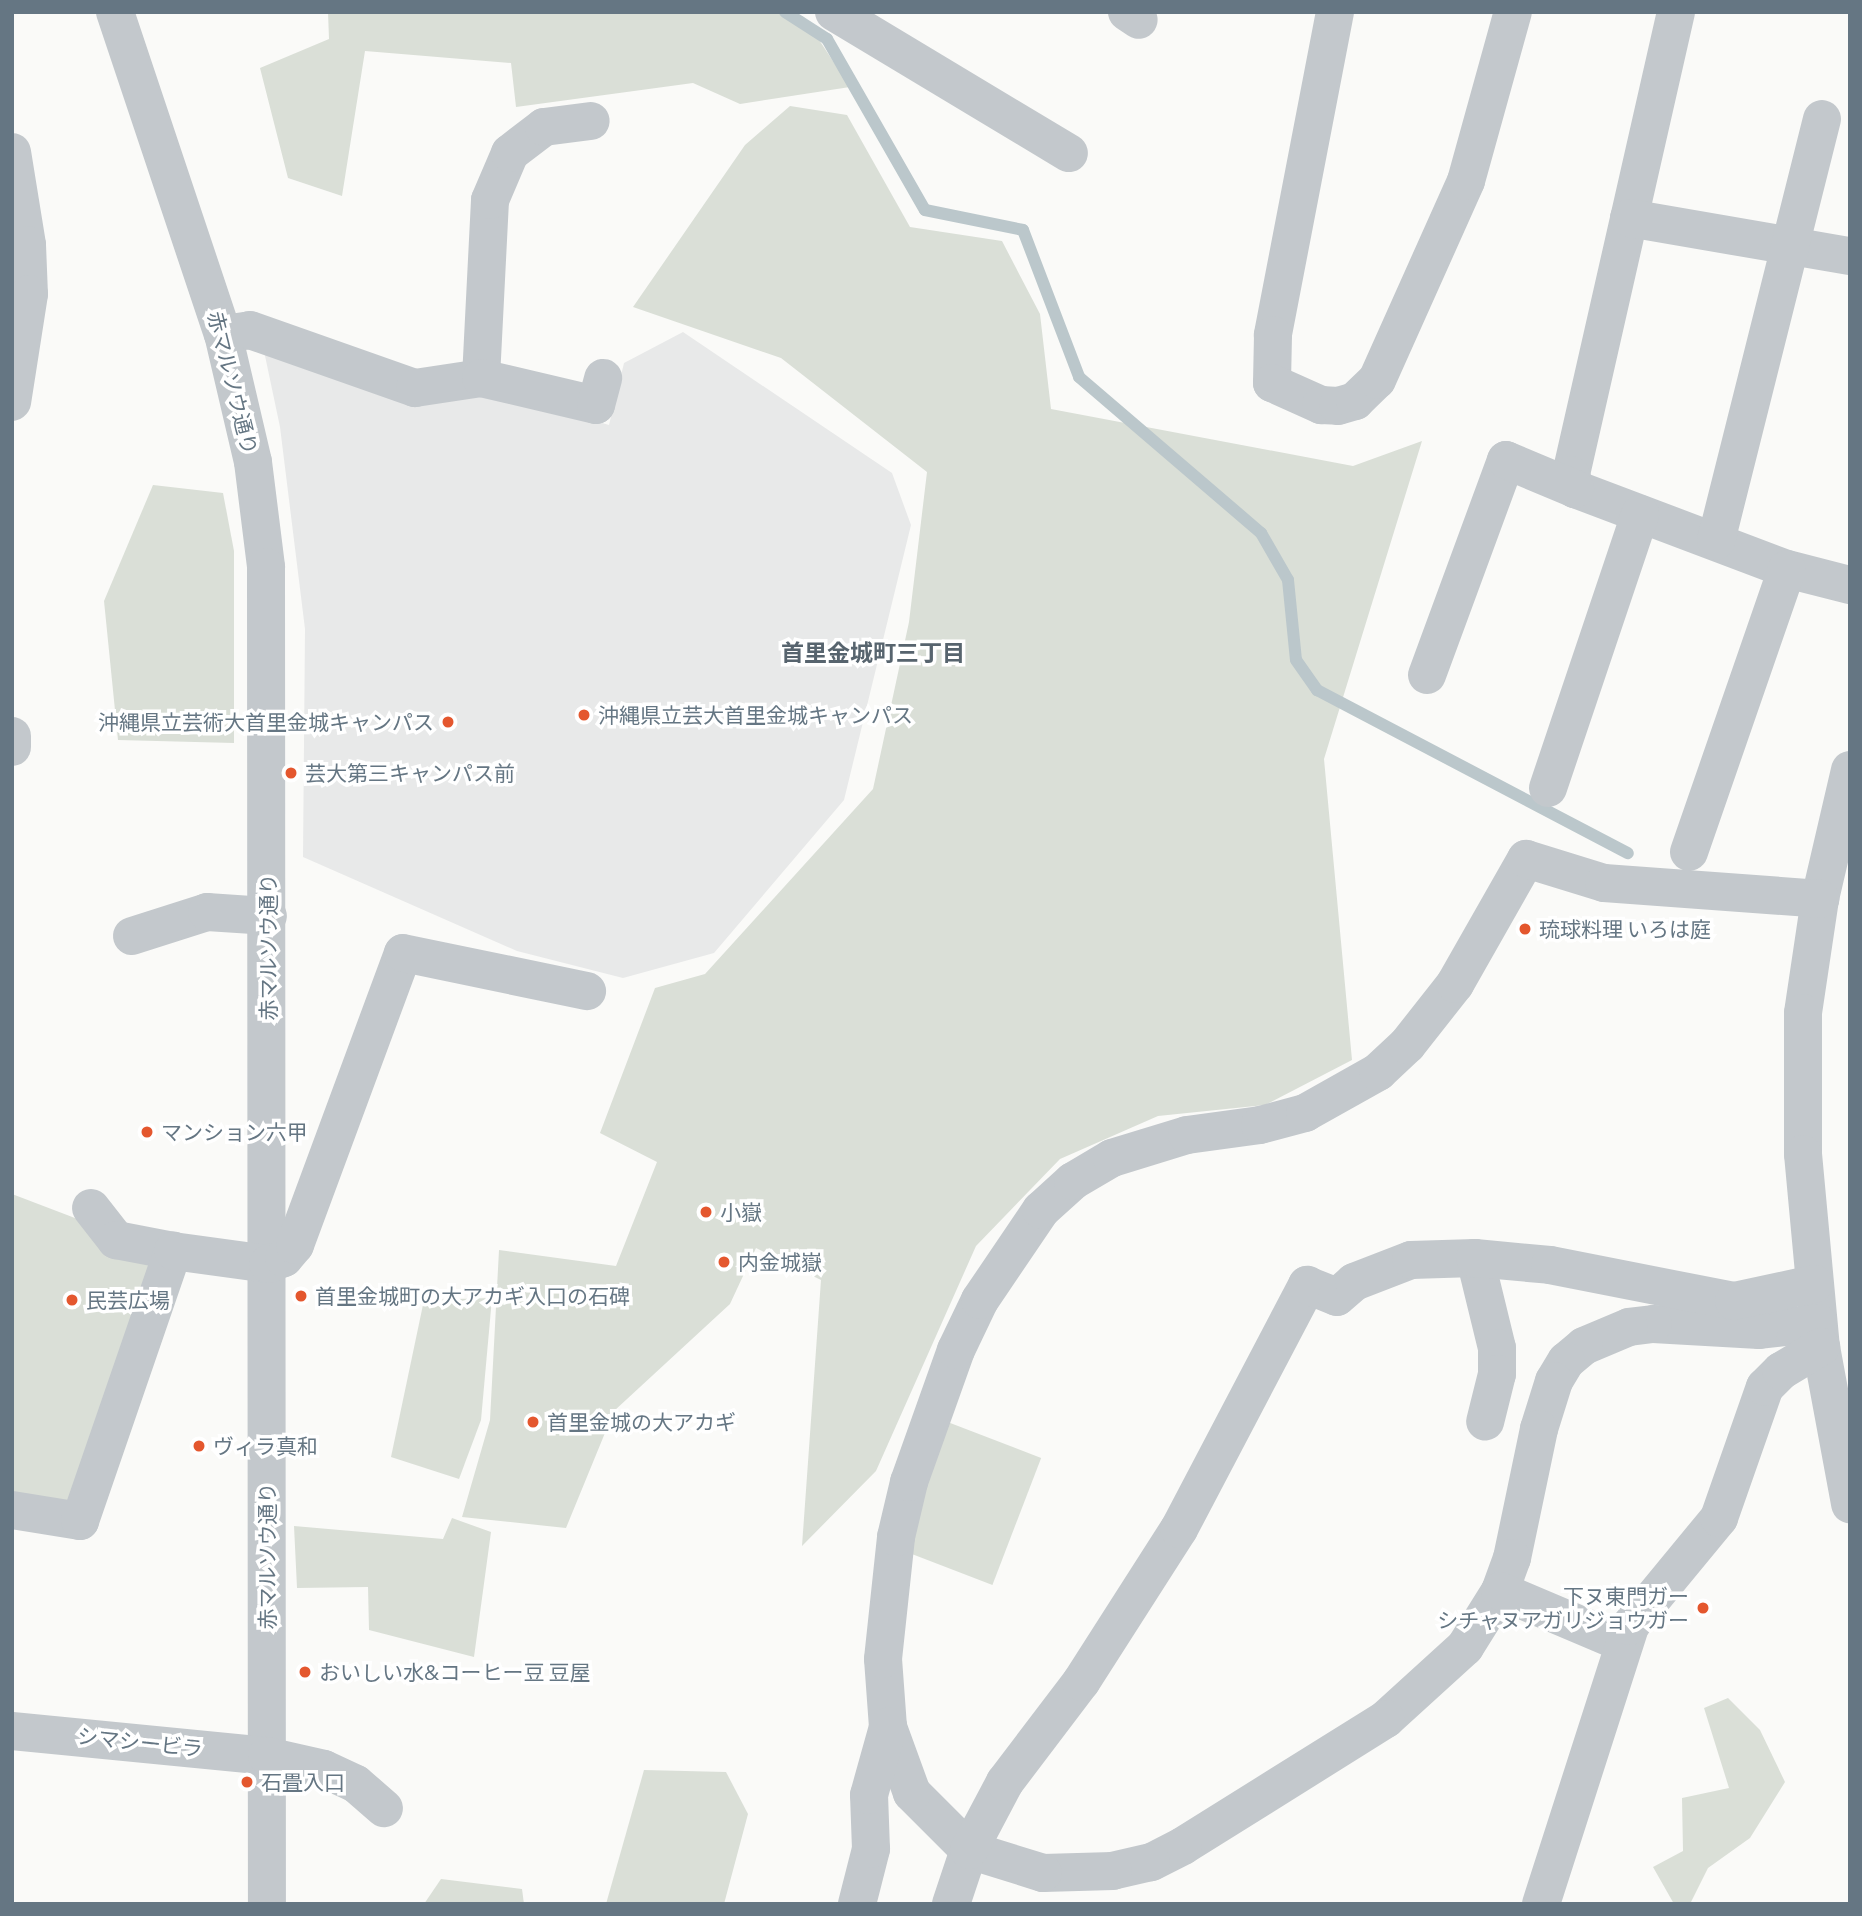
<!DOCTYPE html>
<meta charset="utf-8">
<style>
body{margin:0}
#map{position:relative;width:1862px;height:1916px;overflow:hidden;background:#fafaf8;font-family:Commissioner,"Noto Sans JP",sans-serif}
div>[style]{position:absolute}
.built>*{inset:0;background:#e8e9e9}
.green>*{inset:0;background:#dadfd7;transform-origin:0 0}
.stream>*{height:12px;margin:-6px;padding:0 6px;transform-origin:6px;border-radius:6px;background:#bbc7cb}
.minor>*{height:38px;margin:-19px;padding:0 19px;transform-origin:19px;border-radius:19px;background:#c3c8cc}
.dots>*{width:19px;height:19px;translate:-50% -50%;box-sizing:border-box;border:4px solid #fff;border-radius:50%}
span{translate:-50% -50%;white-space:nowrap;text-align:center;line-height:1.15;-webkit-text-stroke:7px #fff;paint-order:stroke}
.street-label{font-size:21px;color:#657683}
.poi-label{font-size:21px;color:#657683}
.left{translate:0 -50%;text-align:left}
.right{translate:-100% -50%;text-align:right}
.neighbourhood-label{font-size:23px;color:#57646e;font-weight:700}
.frame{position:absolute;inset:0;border:14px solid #657683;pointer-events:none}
</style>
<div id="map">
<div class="built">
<div style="clip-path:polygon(683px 332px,892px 473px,911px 525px,844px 800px,714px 953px,623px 978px,517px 951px,303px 857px,305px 629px,280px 427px,264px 351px,495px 391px,609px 425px,624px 363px)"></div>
</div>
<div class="green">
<div style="clip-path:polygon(328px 12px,792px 12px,804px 17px,850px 87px,740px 104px,693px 83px,516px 107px,511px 63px,365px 51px,342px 196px,288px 178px,260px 68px,329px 39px)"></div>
<div style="clip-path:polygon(790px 106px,847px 115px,910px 227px,1002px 241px,1040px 314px,1051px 409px,1353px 466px,1422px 441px,1324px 759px,1352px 1060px,1265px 1105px,1158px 1116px,1060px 1159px,976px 1246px,876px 1471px,802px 1546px,821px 1280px,756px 1248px,730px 1304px,614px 1411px,566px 1528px,462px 1517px,490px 1420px,499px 1250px,616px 1266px,657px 1162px,600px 1133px,655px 988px,705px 974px,873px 789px,909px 622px,927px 472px,781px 358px,633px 307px,745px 145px)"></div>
<div style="clip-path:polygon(153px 485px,223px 493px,234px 551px,234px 743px,118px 740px,104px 601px)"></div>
<div style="clip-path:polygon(12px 1194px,164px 1252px,77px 1505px,12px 1492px)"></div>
<div style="clip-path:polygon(492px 1298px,481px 1420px,459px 1479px,391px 1457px,424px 1300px)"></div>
<div style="left:945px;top:1421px;width:103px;height:136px;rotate:21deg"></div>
<div style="clip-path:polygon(452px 1518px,491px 1532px,474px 1657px,369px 1630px,368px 1587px,297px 1588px,294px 1526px,443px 1539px)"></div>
<div style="clip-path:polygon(1728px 1698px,1760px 1730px,1785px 1782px,1750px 1838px,1708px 1868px,1690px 1904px,1674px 1904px,1653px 1867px,1683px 1851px,1682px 1798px,1729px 1788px,1704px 1708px)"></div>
<div style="clip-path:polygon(644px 1770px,726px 1772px,748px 1814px,724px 1904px,606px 1904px)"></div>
<div style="clip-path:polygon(441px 1879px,522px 1889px,524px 1904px,424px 1904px)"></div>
</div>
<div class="stream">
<div style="left:785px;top:12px;width:50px;rotate:32.7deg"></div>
<div style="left:827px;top:39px;width:197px;rotate:60.2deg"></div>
<div style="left:925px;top:210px;width:100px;rotate:11.5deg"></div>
<div style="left:1023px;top:230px;width:157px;rotate:69.1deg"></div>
<div style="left:1079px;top:377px;width:240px;rotate:40.6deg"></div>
<div style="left:1261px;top:533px;width:54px;rotate:60.1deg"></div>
<div style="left:1288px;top:580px;width:80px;rotate:84.3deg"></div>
<div style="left:1296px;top:660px;width:37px;rotate:55deg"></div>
<div style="left:1317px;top:690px;width:351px;rotate:27.7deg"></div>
</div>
<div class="minor">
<div style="left:115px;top:12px;width:340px;rotate:71.5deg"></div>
<div style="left:223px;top:334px;width:131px;rotate:76.8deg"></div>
<div style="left:253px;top:462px;width:106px;rotate:82.9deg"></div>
<div style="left:266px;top:567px;width:1337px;rotate:89.96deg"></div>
<div style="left:834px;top:12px;width:274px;rotate:31deg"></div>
<div style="left:1127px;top:12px;width:14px;rotate:34deg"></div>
<div style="left:1335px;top:12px;width:329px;rotate:100.9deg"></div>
<div style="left:1273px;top:335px;width:48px;rotate:91.2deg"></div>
<div style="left:1272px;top:383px;width:54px;rotate:24.2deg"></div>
<div style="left:1321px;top:405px;width:17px;rotate:3deg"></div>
<div style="left:1338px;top:406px;width:18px;rotate:-16deg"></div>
<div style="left:1355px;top:401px;width:30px;rotate:-44deg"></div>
<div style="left:1377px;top:380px;width:218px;rotate:-65.9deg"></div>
<div style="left:1466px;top:181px;width:175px;rotate:-74.5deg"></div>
<div style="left:1676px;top:12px;width:475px;rotate:102.8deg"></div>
<div style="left:1571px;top:475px;width:15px;rotate:74deg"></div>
<div style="left:1575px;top:489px;width:227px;rotate:20.7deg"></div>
<div style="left:1787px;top:569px;width:65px;rotate:14.3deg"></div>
<div style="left:12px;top:152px;width:94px;rotate:80.8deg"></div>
<div style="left:27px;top:245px;width:49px;rotate:87.7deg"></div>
<div style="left:29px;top:294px;width:109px;rotate:98.9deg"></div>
<div style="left:1629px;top:218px;width:224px;rotate:9.8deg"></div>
<div style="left:223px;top:334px;width:27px;rotate:-8deg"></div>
<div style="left:250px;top:330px;width:175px;rotate:19.4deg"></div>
<div style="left:415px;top:388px;width:67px;rotate:-8.6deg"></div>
<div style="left:481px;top:378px;width:178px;rotate:-87.1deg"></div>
<div style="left:490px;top:200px;width:51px;rotate:-66.9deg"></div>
<div style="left:510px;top:153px;width:43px;rotate:-37.4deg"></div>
<div style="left:544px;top:127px;width:47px;rotate:-7.3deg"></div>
<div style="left:481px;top:378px;width:118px;rotate:13.2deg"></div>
<div style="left:596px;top:405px;width:28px;rotate:-75deg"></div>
<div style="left:1716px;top:541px;width:435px;rotate:-75.9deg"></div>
<div style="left:1427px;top:675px;width:229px;rotate:-69.8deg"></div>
<div style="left:1506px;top:460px;width:75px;rotate:22.8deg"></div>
<div style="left:12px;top:736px;width:11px;rotate:90deg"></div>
<div style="left:1850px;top:770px;width:132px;rotate:103.1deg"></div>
<div style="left:1820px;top:899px;width:115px;rotate:98.5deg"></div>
<div style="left:1803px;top:1013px;width:141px;rotate:90deg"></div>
<div style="left:1803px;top:1154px;width:194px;rotate:84.7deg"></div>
<div style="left:1821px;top:1347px;width:160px;rotate:79.5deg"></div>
<div style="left:1548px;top:788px;width:289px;rotate:-71.4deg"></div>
<div style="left:1689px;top:852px;width:299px;rotate:-70.9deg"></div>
<div style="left:132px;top:936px;width:79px;rotate:-17.7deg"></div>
<div style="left:207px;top:912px;width:61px;rotate:3.8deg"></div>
<div style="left:91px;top:1208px;width:41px;rotate:52deg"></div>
<div style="left:116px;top:1240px;width:58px;rotate:10.9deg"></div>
<div style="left:1475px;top:1258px;width:93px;rotate:76.3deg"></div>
<div style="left:1497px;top:1348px;width:26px;rotate:90deg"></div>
<div style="left:1497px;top:1374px;width:49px;rotate:104deg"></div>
<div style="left:1818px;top:1323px;width:59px;rotate:173.2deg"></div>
<div style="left:1759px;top:1330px;width:106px;rotate:-176.8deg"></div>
<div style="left:1653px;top:1324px;width:24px;rotate:173deg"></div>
<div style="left:1629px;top:1327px;width:49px;rotate:157.1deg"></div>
<div style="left:1584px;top:1346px;width:23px;rotate:140deg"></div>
<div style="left:1566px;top:1361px;width:23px;rotate:121deg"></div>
<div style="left:1554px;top:1381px;width:50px;rotate:107.4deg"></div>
<div style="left:1539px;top:1429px;width:132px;rotate:101.8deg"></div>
<div style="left:1512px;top:1558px;width:35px;rotate:110deg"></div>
<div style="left:1500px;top:1591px;width:66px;rotate:122deg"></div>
<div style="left:1465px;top:1647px;width:107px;rotate:137.7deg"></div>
<div style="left:1386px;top:1719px;width:239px;rotate:148deg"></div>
<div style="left:1183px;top:1846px;width:36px;rotate:153deg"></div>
<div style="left:1151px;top:1862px;width:39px;rotate:167deg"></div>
<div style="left:1113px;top:1871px;width:70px;rotate:178.4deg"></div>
<div style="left:1043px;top:1873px;width:77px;rotate:-162.7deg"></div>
<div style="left:969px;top:1850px;width:81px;rotate:-135deg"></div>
<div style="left:912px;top:1793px;width:70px;rotate:-110deg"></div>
<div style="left:888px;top:1727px;width:68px;rotate:-94.2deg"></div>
<div style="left:883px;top:1659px;width:123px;rotate:-83.9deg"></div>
<div style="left:896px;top:1537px;width:57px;rotate:-76.7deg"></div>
<div style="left:909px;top:1482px;width:140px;rotate:-70.4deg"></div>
<div style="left:956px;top:1350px;width:55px;rotate:-64.4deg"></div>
<div style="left:980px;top:1300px;width:109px;rotate:-55.9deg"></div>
<div style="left:1041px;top:1210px;width:43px;rotate:-42.2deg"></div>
<div style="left:1073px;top:1181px;width:45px;rotate:-30.5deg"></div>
<div style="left:1112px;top:1158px;width:78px;rotate:-17deg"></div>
<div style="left:1187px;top:1135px;width:74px;rotate:-7.8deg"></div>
<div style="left:1260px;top:1125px;width:47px;rotate:-14.9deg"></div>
<div style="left:1305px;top:1113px;width:84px;rotate:-29.3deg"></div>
<div style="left:1378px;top:1072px;width:40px;rotate:-43deg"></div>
<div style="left:1407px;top:1045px;width:78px;rotate:-51.8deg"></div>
<div style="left:1455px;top:984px;width:144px;rotate:-60.4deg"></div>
<div style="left:1526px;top:859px;width:82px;rotate:17.1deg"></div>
<div style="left:1604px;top:883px;width:217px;rotate:4.2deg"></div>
<div style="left:12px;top:1510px;width:69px;rotate:9.2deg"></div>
<div style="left:80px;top:1521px;width:286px;rotate:-71deg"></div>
<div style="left:173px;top:1251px;width:96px;rotate:7.8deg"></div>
<div style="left:268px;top:1264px;width:17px;rotate:-21deg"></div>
<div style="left:284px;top:1258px;width:17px;rotate:-50deg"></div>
<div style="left:295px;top:1245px;width:311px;rotate:-69.7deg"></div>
<div style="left:403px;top:953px;width:188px;rotate:11.7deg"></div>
<div style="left:1500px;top:1591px;width:134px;rotate:22.9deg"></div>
<div style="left:12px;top:1731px;width:256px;rotate:5.6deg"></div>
<div style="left:267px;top:1756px;width:58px;rotate:12.8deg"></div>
<div style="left:324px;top:1769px;width:35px;rotate:25deg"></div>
<div style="left:356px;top:1784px;width:37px;rotate:41deg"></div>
<div style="left:857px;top:1904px;width:57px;rotate:-75.7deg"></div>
<div style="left:871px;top:1849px;width:54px;rotate:-92.1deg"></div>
<div style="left:869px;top:1795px;width:71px;rotate:-74.4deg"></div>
<div style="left:951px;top:1904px;width:57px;rotate:-71.6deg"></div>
<div style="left:969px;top:1850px;width:77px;rotate:-62.1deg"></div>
<div style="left:1005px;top:1782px;width:126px;rotate:-52.8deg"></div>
<div style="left:1081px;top:1682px;width:182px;rotate:-57.4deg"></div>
<div style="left:1179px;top:1529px;width:276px;rotate:-62.3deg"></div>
<div style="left:1307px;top:1285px;width:32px;rotate:22deg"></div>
<div style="left:1337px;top:1297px;width:23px;rotate:-41deg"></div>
<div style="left:1354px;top:1282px;width:61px;rotate:-21.1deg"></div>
<div style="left:1411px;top:1260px;width:64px;rotate:-1.8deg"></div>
<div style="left:1475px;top:1258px;width:75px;rotate:5.3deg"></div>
<div style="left:1550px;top:1265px;width:187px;rotate:11.1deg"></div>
<div style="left:1734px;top:1301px;width:82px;rotate:-12deg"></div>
<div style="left:1541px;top:1904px;width:292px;rotate:-72.2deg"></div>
<div style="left:1630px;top:1626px;width:140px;rotate:-50.5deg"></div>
<div style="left:1719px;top:1518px;width:139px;rotate:-70.7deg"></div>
<div style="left:1765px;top:1387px;width:23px;rotate:-45deg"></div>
<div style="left:1781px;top:1371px;width:47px;rotate:-31deg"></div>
</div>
<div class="dots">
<div style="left:584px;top:715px;background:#e4572e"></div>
<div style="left:448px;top:722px;background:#e4572e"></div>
<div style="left:291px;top:773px;background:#e4572e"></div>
<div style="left:1525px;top:929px;background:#e4572e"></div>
<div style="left:147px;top:1132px;background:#e4572e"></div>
<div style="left:706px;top:1212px;background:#e4572e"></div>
<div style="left:724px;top:1262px;background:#e4572e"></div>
<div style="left:301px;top:1296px;background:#e4572e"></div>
<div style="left:72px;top:1300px;background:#e4572e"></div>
<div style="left:533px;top:1422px;background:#e4572e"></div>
<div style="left:199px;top:1446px;background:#e4572e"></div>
<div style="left:1703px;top:1608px;background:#e4572e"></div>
<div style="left:305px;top:1672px;background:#e4572e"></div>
<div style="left:247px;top:1782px;background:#e4572e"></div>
</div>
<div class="street-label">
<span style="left:233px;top:383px;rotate:76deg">赤マルソウ通り</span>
<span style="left:268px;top:947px;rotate:-90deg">赤マルソウ通り</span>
<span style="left:267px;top:1556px;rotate:-90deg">赤マルソウ通り</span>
<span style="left:140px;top:1742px;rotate:6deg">シマシービラ</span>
</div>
<div class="poi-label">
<span class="left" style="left:598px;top:715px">沖縄県立芸大首里金城キャンパス</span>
<span class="right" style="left:434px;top:722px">沖縄県立芸術大首里金城キャンパス</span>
<span class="left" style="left:305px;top:773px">芸大第三キャンパス前</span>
<span class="left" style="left:1539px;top:929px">琉球料理 いろは庭</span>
<span class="left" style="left:161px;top:1132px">マンション六甲</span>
<span class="left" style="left:720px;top:1212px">小嶽</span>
<span class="left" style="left:738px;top:1262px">内金城嶽</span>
<span class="left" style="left:315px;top:1296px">首里金城町の大アカギ入口の石碑</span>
<span class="left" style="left:86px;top:1300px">民芸広場</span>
<span class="left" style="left:547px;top:1422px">首里金城の大アカギ</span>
<span class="left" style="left:213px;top:1446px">ヴィラ真和</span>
<span class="right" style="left:1689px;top:1608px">下ヌ東門ガー<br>シチャヌアガリジョウガー</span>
<span class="left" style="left:319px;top:1672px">おいしい水&amp;コーヒー豆 豆屋</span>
<span class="left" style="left:261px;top:1782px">石畳入口</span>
</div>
<div class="neighbourhood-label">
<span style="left:873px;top:652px">首里金城町三丁目</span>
</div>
<div class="frame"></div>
</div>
